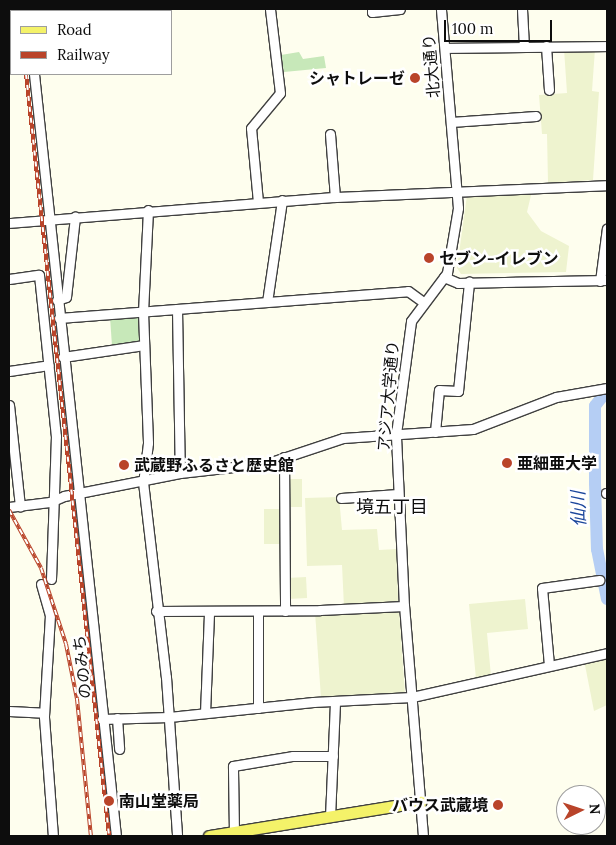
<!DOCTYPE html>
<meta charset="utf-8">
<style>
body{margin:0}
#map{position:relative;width:616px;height:845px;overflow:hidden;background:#fefeee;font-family:Lora,"Noto Sans JP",serif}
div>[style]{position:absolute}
.farmland>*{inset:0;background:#eef3cf;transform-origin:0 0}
.green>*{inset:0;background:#c7e8b9;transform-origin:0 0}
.river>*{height:12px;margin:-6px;padding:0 6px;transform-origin:6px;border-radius:6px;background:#b5cef4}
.roads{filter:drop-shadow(1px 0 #404040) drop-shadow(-1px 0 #404040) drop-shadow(0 1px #404040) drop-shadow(0 -1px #404040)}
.minor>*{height:9px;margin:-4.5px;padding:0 4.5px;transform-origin:4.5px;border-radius:4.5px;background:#fff}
.major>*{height:11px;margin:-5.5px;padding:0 5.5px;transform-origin:5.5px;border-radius:5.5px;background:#f4f269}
.rail>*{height:4px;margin-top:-2px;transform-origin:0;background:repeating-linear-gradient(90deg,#fff 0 5.5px,#b9442a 0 11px);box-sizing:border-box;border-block:1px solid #b9442a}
.dots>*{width:14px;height:14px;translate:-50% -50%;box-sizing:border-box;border:2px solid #fff;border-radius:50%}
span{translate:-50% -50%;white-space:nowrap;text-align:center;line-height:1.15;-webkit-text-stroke:5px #fff;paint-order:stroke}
.street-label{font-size:16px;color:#0d0d0d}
.poi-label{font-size:16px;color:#0d0d0d;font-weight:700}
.right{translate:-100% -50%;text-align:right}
.left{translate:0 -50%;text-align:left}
.neighbourhood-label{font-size:18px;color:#0d0d0d}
.water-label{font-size:18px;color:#1b469b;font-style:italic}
.frame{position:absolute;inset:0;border:10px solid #0d0d0d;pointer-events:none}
.legend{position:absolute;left:10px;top:10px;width:162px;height:65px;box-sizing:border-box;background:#fff;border:1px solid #9e9e9e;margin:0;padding:6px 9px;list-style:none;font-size:15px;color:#0d0d0d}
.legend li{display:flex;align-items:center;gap:10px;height:25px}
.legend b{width:25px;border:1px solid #9e9e9e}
.north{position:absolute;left:556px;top:785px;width:50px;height:50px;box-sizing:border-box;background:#fff;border:1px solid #9e9e9e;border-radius:50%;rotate:86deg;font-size:14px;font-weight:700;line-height:20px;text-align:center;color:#0d0d0d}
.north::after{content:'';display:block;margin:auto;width:18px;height:22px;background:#b9442a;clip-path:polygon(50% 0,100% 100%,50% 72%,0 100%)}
.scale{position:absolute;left:444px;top:20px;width:108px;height:22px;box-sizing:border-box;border:2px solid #0d0d0d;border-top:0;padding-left:6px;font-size:15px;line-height:18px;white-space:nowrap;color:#0d0d0d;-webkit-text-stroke:4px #fff;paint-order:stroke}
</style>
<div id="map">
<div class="farmland">
<div style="clip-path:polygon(564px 49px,595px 49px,592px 91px,599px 92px,593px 180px,548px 183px,547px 134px,542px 134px,539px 95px,567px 93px)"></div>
<div style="clip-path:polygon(532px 191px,527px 212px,541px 231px,569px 246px,566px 272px,461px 274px,457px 268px,467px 195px)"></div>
<div style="left:302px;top:479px;width:28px;height:15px;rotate:90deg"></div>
<div style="clip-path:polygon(339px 497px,342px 530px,377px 529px,379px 550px,397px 549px,398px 603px,344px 607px,342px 565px,307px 566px,305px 498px)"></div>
<div style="left:280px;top:509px;width:35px;height:16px;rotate:90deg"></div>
<div style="left:306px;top:577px;width:21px;height:19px;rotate:87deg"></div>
<div style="clip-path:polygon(525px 599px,528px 629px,487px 633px,491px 676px,476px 679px,469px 604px)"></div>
<div style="left:399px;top:609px;width:85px;height:84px;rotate:86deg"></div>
<div style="clip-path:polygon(607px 655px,607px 705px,594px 711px,584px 660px)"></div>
</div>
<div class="green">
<div style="clip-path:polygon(299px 52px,303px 59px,324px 56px,326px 68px,284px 72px,281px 55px)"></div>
<div style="left:141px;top:316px;width:27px;height:31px;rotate:86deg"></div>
</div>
<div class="river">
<div style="left:607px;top:391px;width:19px;rotate:129deg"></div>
<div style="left:595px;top:406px;width:77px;rotate:90deg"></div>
<div style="left:595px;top:483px;width:66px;rotate:88.3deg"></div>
<div style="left:597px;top:549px;width:51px;rotate:78.7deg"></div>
</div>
<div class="roads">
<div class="minor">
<div style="left:27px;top:9px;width:2px;rotate:63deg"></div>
<div style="left:372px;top:9px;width:3px;rotate:90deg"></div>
<div style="left:372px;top:12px;width:28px;rotate:-6deg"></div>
<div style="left:522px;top:9px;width:38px;rotate:87deg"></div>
<div style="left:546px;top:46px;width:44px;rotate:86.1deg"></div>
<div style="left:445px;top:48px;width:162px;rotate:-0.7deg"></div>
<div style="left:34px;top:74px;width:766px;rotate:83.86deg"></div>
<div style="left:451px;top:122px;width:85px;rotate:-4deg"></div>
<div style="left:330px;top:134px;width:63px;rotate:85.5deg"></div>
<div style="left:258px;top:202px;width:74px;rotate:-95.4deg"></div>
<div style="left:251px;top:128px;width:45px;rotate:-50.4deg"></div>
<div style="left:280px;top:93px;width:85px;rotate:-96.8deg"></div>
<div style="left:148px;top:210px;width:102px;rotate:92.8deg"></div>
<div style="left:143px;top:312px;width:131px;rotate:87.8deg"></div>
<div style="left:148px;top:443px;width:39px;rotate:97deg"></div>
<div style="left:143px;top:482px;width:196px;rotate:83.3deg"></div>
<div style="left:166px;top:677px;width:159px;rotate:86deg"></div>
<div style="left:9px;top:223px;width:327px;rotate:-4.6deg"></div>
<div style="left:335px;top:197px;width:272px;rotate:-2.5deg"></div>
<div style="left:444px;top:277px;width:15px;rotate:23deg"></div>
<div style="left:458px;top:283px;width:149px;rotate:-1.2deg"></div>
<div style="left:9px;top:279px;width:30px;rotate:-8deg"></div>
<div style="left:39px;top:275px;width:162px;rotate:84deg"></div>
<div style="left:56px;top:436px;width:143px;rotate:92deg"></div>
<div style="left:600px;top:281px;width:53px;rotate:-82.5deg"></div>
<div style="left:57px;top:300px;width:9px;rotate:-18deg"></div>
<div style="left:66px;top:297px;width:81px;rotate:-83.6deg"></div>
<div style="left:267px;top:302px;width:103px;rotate:-81.6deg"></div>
<div style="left:177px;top:309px;width:164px;rotate:89deg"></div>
<div style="left:59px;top:318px;width:350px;rotate:-4.4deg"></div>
<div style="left:408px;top:291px;width:19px;rotate:36deg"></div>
<div style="left:63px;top:357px;width:82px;rotate:-8.4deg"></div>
<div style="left:9px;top:371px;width:40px;rotate:-8.5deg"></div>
<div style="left:9px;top:405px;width:102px;rotate:83.8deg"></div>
<div style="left:435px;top:432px;width:42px;rotate:-84.6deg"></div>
<div style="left:439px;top:390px;width:19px;rotate:3deg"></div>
<div style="left:458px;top:391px;width:110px;rotate:-84.2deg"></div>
<div style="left:284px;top:457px;width:154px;rotate:89.6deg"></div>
<div style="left:606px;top:493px;width:1px"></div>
<div style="left:341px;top:498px;width:57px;rotate:-4deg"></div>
<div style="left:9px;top:507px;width:41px;rotate:-7deg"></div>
<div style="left:50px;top:502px;width:15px;rotate:-23deg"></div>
<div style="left:64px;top:496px;width:118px;rotate:-11.2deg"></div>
<div style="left:180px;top:473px;width:89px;rotate:-6.5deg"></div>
<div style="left:268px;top:463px;width:79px;rotate:-18.4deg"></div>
<div style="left:343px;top:438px;width:130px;rotate:-4deg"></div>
<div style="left:473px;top:429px;width:89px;rotate:-21.1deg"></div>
<div style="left:556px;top:397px;width:52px;rotate:-10deg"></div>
<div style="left:41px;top:584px;width:32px;rotate:74deg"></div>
<div style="left:50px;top:615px;width:102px;rotate:93.4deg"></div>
<div style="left:44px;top:717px;width:119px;rotate:85.7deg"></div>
<div style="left:156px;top:611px;width:164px;rotate:-0.3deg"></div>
<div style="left:320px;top:610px;width:84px;rotate:-2.7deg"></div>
<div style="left:258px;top:612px;width:96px;rotate:90deg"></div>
<div style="left:549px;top:665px;width:77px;rotate:-95.2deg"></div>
<div style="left:542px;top:588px;width:58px;rotate:-8deg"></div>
<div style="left:9px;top:711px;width:35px;rotate:3deg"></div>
<div style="left:205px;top:713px;width:101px;rotate:-87.7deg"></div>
<div style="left:117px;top:718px;width:31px;rotate:86deg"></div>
<div style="left:102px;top:719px;width:67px;rotate:-1.7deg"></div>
<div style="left:169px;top:717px;width:145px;rotate:-5.9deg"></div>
<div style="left:313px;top:702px;width:99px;rotate:-2.9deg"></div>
<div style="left:412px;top:697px;width:200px;rotate:-12.7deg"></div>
<div style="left:330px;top:817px;width:116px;rotate:-87.5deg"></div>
<div style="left:234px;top:833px;width:67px;rotate:-90.9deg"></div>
<div style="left:233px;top:766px;width:61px;rotate:-9.5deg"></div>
<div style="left:293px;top:756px;width:40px"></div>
<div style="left:423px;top:836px;width:231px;rotate:-94.7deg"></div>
<div style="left:404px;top:606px;width:172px;rotate:-92.7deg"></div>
<div style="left:396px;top:434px;width:114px;rotate:-82.4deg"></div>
<div style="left:411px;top:321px;width:60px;rotate:-53.1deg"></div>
<div style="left:447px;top:273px;width:66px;rotate:-80.4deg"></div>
<div style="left:458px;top:208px;width:200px;rotate:-94.9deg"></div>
</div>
<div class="major">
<div style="left:209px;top:836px;width:214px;rotate:-9.2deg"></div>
</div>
</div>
<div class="rail">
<div style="left:16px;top:9px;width:2px;rotate:90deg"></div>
<div style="left:26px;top:74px;width:767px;rotate:83.78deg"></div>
<div style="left:9px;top:510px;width:66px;rotate:61.1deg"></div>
<div style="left:41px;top:568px;width:80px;rotate:71.8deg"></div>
<div style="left:66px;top:644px;width:56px;rotate:78.7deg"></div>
<div style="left:77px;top:699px;width:138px;rotate:84.2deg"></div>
</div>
<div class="dots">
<div style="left:415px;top:78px;background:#b9442a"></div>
<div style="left:429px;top:258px;background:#b9442a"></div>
<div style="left:507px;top:463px;background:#b9442a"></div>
<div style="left:124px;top:465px;background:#b9442a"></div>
<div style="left:109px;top:801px;background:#b9442a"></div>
<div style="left:498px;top:805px;background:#b9442a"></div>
</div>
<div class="street-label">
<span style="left:431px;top:66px;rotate:-95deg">北大通り</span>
<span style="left:388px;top:396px;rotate:-85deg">アジア大学通り</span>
<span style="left:82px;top:667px;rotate:-96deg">ののみち</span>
</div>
<div class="poi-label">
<span class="right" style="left:405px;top:78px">シャトレーゼ</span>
<span class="left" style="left:439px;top:258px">セブン-イレブン</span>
<span class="left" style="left:517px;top:463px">亜細亜大学</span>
<span class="left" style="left:134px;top:465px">武蔵野ふるさと歴史館</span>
<span class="left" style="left:119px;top:801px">南山堂薬局</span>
<span class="right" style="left:488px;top:805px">バウス武蔵境</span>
</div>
<div class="neighbourhood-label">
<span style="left:392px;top:507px">境五丁目</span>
</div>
<div class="water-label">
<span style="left:579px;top:509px;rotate:-92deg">仙川</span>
</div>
<div class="frame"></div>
<ul class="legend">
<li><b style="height:6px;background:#f4f269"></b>Road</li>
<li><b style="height:6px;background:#b9442a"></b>Railway</li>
</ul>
<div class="north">N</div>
<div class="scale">100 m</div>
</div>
